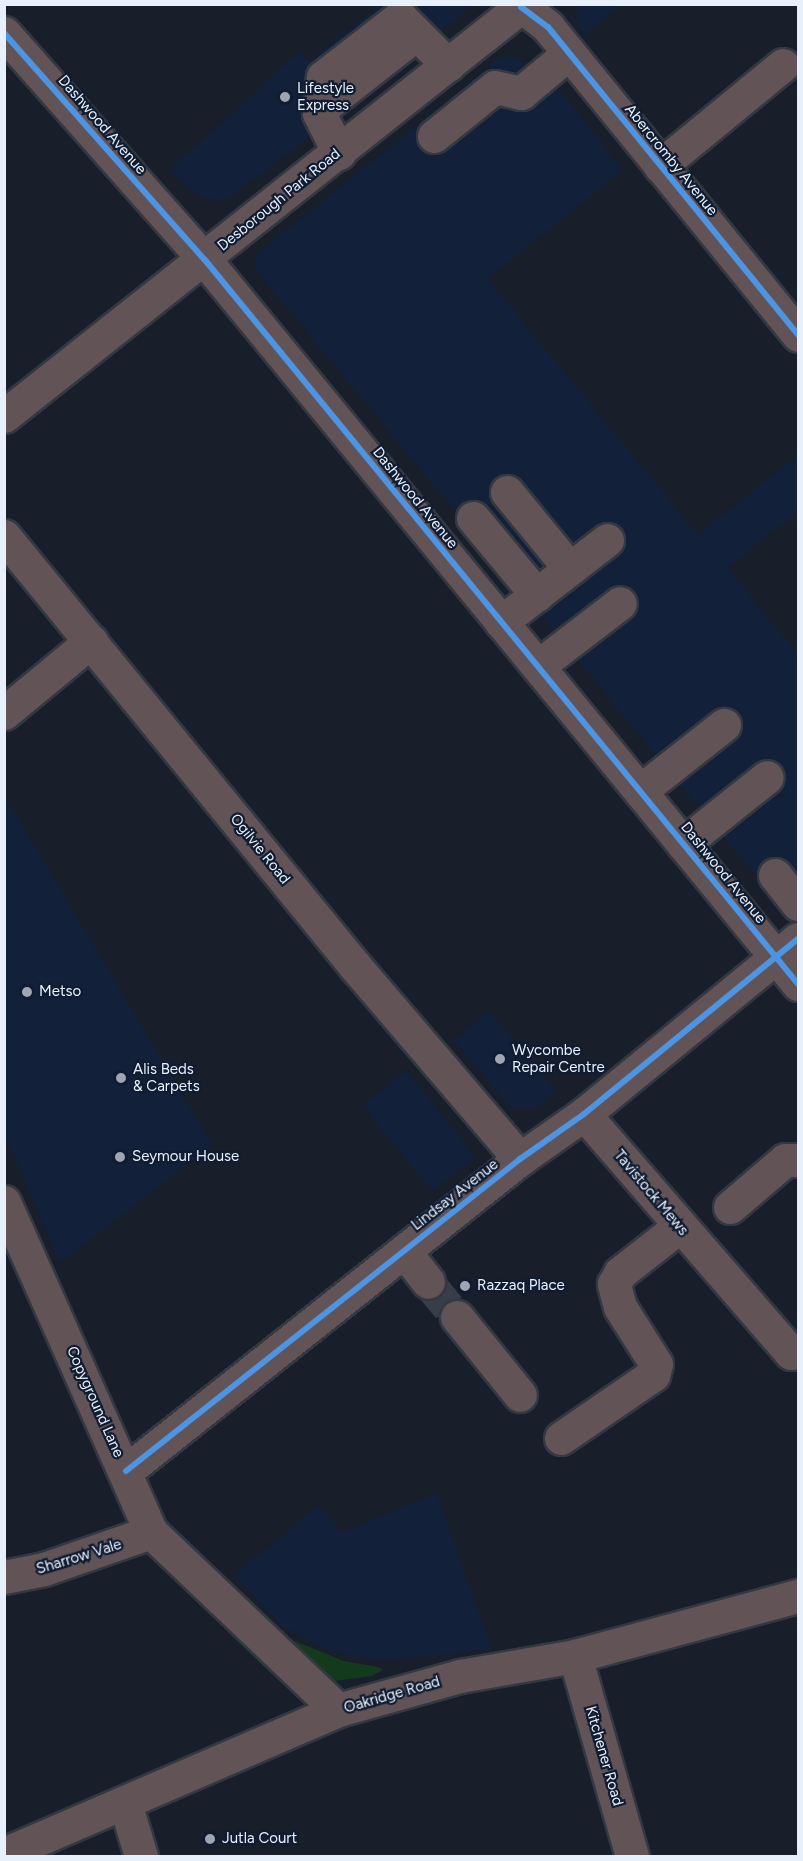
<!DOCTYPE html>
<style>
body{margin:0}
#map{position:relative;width:803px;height:1861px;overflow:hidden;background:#181e2a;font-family:Figtree,sans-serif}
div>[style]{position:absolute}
.built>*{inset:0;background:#13203a;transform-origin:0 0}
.green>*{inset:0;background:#143a1e}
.minor-tunnel>*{height:33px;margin-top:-16.5px;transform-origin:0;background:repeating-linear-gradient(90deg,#373e4a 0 33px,transparent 0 49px)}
.roads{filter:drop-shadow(2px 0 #333841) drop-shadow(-2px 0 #333841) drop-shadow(0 2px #333841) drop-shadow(0 -2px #333841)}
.minor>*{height:33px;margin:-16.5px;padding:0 16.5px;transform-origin:16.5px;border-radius:16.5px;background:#625356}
.cycleway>*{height:6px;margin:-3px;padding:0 3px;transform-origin:3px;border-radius:3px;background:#4d94e3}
.dots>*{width:16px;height:16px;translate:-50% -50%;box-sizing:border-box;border:3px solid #101c32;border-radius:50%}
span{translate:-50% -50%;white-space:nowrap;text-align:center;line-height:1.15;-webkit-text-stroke:4.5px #101c32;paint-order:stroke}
.poi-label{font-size:15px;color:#e8f0fc}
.left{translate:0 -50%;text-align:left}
.street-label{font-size:15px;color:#e8f0fc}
.frame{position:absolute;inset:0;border:6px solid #e8f0fc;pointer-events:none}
</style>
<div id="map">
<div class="built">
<div style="clip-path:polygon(379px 5px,469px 5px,466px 10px,289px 153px,223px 201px,198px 196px,170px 170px,300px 51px,309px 61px)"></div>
<div style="clip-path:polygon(577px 5px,577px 4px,621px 5px,584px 35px,577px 23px)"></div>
<div style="clip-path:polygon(510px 55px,546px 74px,623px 170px,487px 279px,698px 535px,798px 455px,798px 511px,727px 568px,798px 655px,798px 898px,784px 910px,254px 267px,257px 255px,265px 248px,499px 59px)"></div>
<div style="clip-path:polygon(5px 796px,212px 1145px,60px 1263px,5px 1135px)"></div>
<div style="clip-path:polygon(489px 1010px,556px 1092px,536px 1108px,511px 1108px,454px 1040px)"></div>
<div style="left:406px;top:1071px;width:110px;height:55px;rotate:51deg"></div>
<div style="clip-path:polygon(436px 1493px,492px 1649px,398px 1659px,368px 1659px,328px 1650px,280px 1624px,235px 1575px,318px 1506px,342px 1533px)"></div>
</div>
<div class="green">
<div style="clip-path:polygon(292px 1640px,344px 1661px,378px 1667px,383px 1670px,372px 1676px,335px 1681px,289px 1643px)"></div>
</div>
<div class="minor-tunnel">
<div style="left:428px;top:1282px;width:45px;rotate:50.4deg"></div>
</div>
<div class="roads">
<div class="minor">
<div style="left:519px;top:4px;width:37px;rotate:38deg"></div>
<div style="left:548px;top:27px;width:397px;rotate:50.9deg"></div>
<div style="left:4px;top:33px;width:303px;rotate:48.5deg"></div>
<div style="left:205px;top:260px;width:936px;rotate:50.68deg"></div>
<div style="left:319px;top:110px;width:123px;rotate:-38.1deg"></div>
<div style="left:434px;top:136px;width:78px;rotate:-38.8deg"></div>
<div style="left:495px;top:87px;width:27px;rotate:13deg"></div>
<div style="left:521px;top:93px;width:62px;rotate:-39.8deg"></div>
<div style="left:339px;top:153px;width:45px;rotate:-116.6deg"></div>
<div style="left:319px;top:113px;width:36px;rotate:-84deg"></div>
<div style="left:323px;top:77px;width:98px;rotate:-37.9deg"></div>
<div style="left:400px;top:17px;width:68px;rotate:45deg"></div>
<div style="left:660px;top:166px;width:159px;rotate:-39.4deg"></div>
<div style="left:4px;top:416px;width:663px;rotate:-38.39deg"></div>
<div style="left:507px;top:492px;width:99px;rotate:50.7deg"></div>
<div style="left:473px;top:518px;width:100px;rotate:50.3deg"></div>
<div style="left:4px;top:536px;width:555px;rotate:50.78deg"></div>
<div style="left:355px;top:966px;width:254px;rotate:49.5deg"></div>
<div style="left:501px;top:622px;width:134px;rotate:-37.7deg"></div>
<div style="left:538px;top:666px;width:103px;rotate:-37.5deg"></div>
<div style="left:4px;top:713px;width:113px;rotate:-39.6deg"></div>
<div style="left:640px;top:791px;width:107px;rotate:-38.2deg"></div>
<div style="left:683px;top:844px;width:107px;rotate:-38.6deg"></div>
<div style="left:775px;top:875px;width:37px;rotate:52deg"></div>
<div style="left:584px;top:1114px;width:316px;rotate:49.1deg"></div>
<div style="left:791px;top:1353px;width:8px;rotate:-23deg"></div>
<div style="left:4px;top:1202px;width:361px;rotate:66deg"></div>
<div style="left:151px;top:1532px;width:258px;rotate:43.6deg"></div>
<div style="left:730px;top:1207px;width:72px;rotate:-40.5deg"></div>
<div style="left:785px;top:1160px;width:13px"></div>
<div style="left:404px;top:1251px;width:39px;rotate:52deg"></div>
<div style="left:457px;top:1317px;width:100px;rotate:51.1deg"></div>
<div style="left:561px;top:1438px;width:112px;rotate:-34.4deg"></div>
<div style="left:653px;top:1375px;width:11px;rotate:-75deg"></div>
<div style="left:656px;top:1364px;width:67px;rotate:-122.3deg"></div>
<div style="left:620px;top:1307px;width:24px;rotate:-105deg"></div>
<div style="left:614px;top:1284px;width:13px;rotate:-61deg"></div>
<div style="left:620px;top:1273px;width:76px;rotate:-38.1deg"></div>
<div style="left:126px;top:1471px;width:503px;rotate:-38.37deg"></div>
<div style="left:520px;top:1159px;width:78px;rotate:-35.1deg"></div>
<div style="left:584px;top:1114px;width:276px;rotate:-39.3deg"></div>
<div style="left:4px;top:1577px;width:41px;rotate:-11.3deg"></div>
<div style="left:44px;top:1569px;width:113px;rotate:-19.1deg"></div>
<div style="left:575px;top:1656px;width:208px;rotate:74.1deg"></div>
<div style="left:125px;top:1803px;width:55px;rotate:73.2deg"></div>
<div style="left:4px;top:1854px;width:364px;rotate:-23.3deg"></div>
<div style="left:338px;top:1710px;width:127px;rotate:-15.6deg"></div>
<div style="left:460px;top:1676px;width:117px;rotate:-9.9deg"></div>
<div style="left:575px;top:1656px;width:231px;rotate:-15.1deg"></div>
</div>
</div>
<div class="cycleway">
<div style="left:524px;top:4px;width:4px;rotate:135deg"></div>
<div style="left:521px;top:7px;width:34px;rotate:37deg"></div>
<div style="left:548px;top:27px;width:397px;rotate:50.9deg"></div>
<div style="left:4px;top:33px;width:303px;rotate:48.5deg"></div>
<div style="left:205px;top:260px;width:936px;rotate:50.68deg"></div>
<div style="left:126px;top:1471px;width:503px;rotate:-38.37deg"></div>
<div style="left:520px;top:1159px;width:78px;rotate:-35.1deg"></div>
<div style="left:584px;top:1114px;width:276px;rotate:-39.3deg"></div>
</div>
<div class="dots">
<div style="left:285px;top:97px;background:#9fa6b2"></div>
<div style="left:27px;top:992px;background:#9fa6b2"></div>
<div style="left:500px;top:1059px;background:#9fa6b2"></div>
<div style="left:121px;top:1078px;background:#9fa6b2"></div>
<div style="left:120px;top:1157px;background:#9fa6b2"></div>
<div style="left:465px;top:1286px;background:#9fa6b2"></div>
<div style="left:210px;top:1839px;background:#9fa6b2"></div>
</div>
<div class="poi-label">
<span class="left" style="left:297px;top:97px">Lifestyle<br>Express</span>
<span class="left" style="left:39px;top:992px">Metso</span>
<span class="left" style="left:512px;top:1059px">Wycombe<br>Repair Centre</span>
<span class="left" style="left:133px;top:1078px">Alis Beds<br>&amp; Carpets</span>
<span class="left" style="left:132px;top:1157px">Seymour House</span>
<span class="left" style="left:477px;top:1286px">Razzaq Place</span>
<span class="left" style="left:222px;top:1839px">Jutla Court</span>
</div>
<div class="street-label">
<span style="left:102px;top:125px;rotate:49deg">Dashwood Avenue</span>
<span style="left:671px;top:160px;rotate:51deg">Abercromby Avenue</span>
<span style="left:279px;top:200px;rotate:-39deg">Desborough Park Road</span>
<span style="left:415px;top:498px;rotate:51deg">Dashwood Avenue</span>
<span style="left:260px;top:849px;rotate:51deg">Ogilvie Road</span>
<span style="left:723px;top:873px;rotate:51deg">Dashwood Avenue</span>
<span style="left:651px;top:1193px;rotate:50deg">Tavistock Mews</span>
<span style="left:455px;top:1195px;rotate:-38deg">Lindsay Avenue</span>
<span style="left:95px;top:1402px;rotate:66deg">Copyground Lane</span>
<span style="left:79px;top:1557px;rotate:-17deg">Sharrow Vale</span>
<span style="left:392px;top:1695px;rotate:-16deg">Oakridge Road</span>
<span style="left:604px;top:1756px;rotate:74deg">Kitchener Road</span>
</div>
<div class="frame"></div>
</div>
